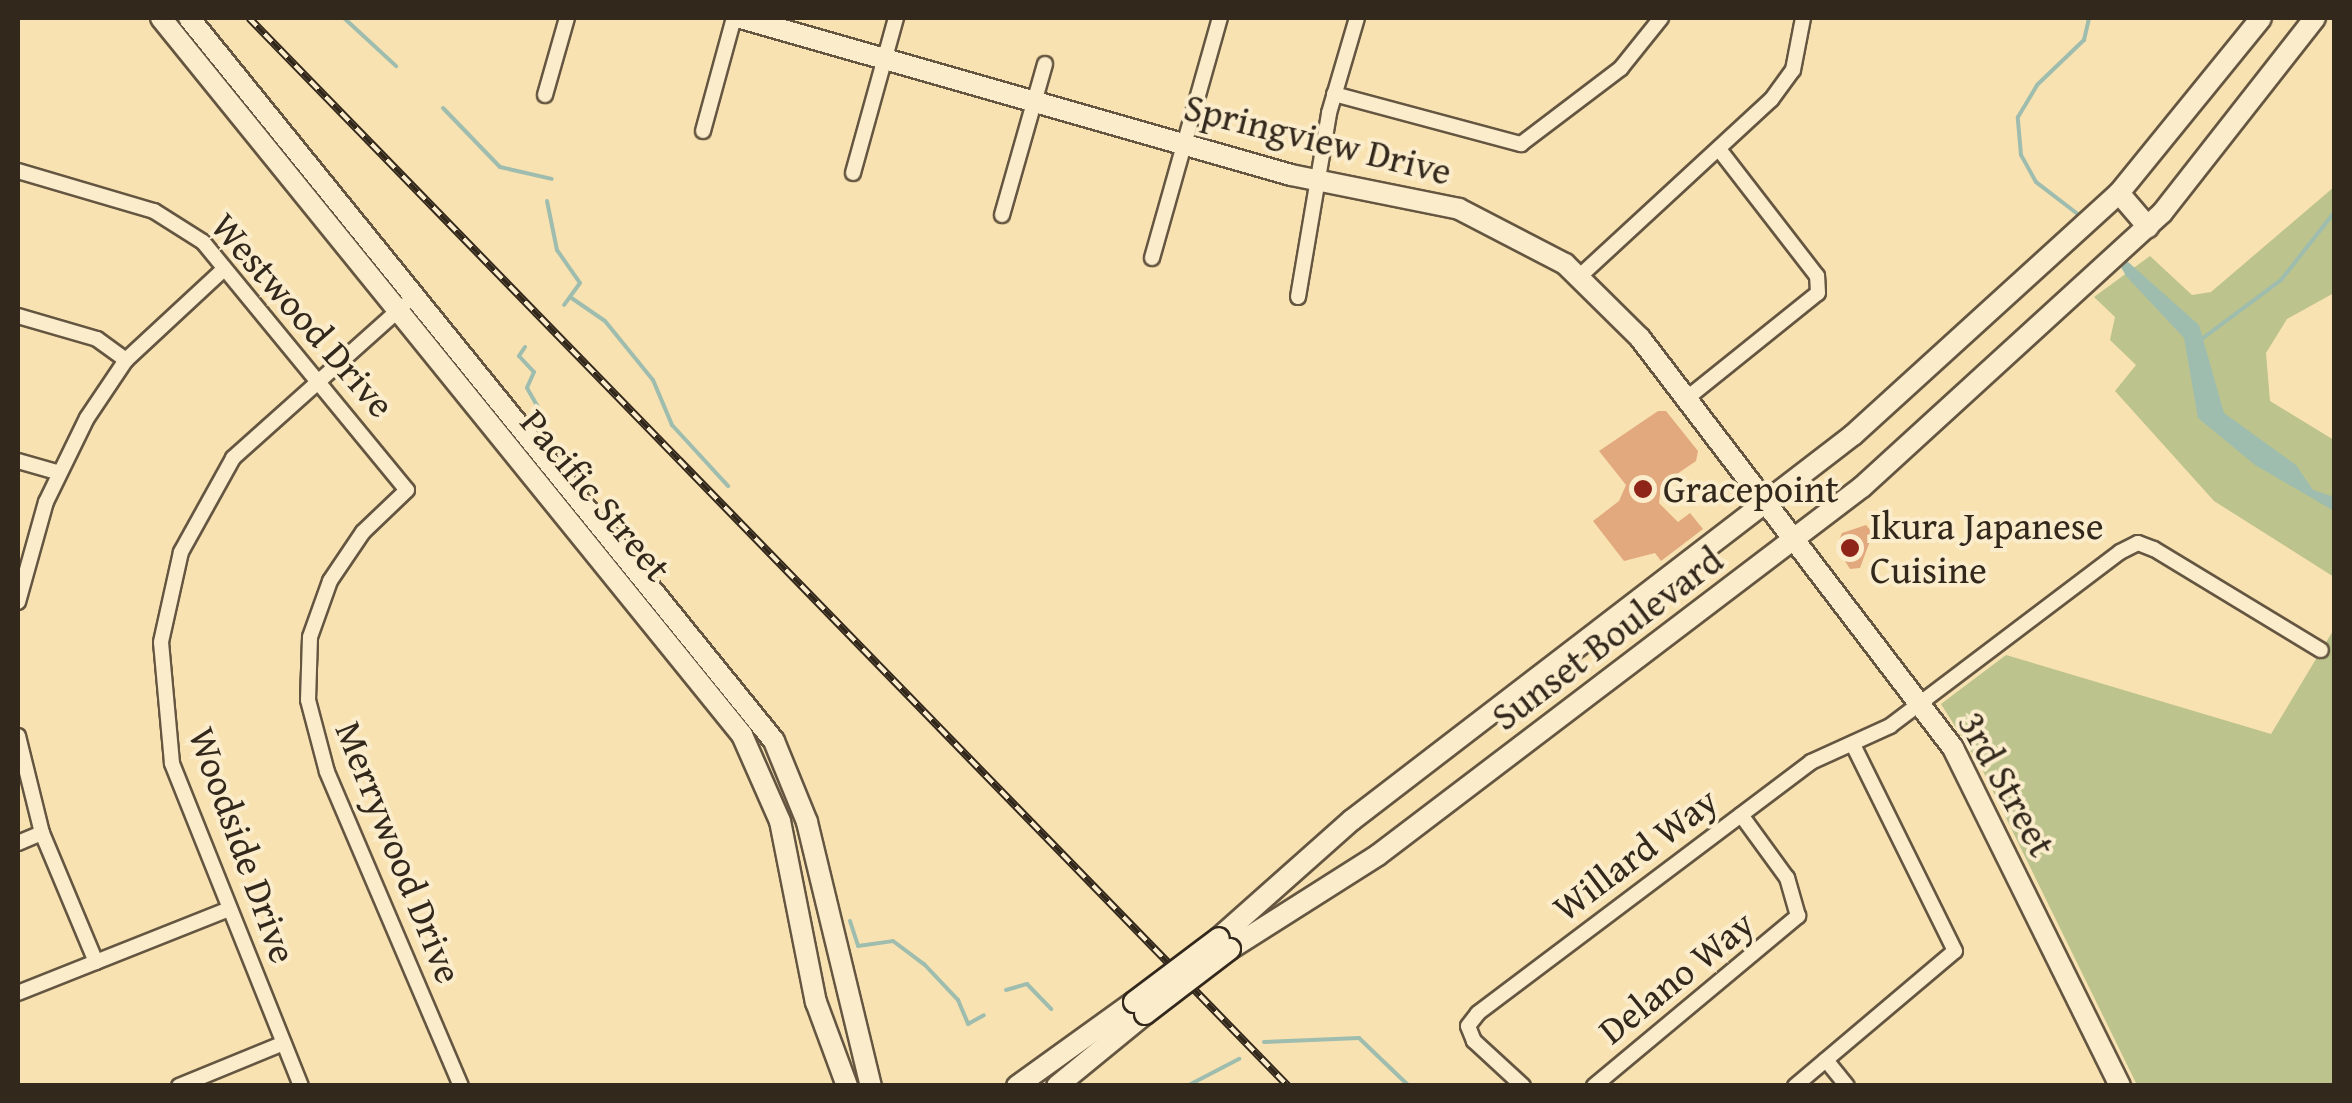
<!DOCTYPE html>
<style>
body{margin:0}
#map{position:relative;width:2352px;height:1103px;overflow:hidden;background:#f9e2b1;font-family:"Gentium Book Plus",serif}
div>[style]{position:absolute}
.green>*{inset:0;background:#bcc38c}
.water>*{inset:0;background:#9ebdaf}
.stream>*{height:4px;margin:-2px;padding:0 2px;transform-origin:2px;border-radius:2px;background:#9ebdaf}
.building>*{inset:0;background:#e1a97d}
.roads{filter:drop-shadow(2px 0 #645641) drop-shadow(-2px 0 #645641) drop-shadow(0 2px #645641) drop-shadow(0 -2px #645641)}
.street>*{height:14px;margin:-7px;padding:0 7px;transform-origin:7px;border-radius:7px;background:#fbeccc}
.secondary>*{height:20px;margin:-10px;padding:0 10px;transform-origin:10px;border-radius:10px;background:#fbeccc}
.rail>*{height:8px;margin-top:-4px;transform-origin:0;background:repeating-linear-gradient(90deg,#fbeccc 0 11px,#33281c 0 22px);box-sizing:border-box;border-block:2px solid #33281c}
.bridges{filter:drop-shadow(2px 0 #33281c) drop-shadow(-2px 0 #33281c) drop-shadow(0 2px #33281c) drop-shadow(0 -2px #33281c)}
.secondary-bridge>*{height:20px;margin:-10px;padding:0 10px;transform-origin:10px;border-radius:10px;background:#fbeccc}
.dots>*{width:28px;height:28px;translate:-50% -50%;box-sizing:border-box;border:5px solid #fbeccc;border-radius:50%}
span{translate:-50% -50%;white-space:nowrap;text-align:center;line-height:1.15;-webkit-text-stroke:8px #fbeccc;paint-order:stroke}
.street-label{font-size:38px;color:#33281c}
.poi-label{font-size:38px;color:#33281c}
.left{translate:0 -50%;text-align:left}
.frame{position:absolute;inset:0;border:20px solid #33281c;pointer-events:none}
</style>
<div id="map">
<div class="green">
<div style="clip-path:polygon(2334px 187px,2334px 293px,2287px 319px,2266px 353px,2270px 401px,2334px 440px,2334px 577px,2214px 501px,2115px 391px,2136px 365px,2110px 340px,2115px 317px,2094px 297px,2150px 256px,2192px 295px,2211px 292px)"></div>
<div style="clip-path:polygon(2334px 629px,2334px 1085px,2137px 1085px,1982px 769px,1941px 704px,2006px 655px,2271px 734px)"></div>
</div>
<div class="water">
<div style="clip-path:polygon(2127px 261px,2199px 325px,2224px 413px,2296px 465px,2313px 490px,2334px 497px,2334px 511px,2255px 465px,2198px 418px,2184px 338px,2126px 276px,2121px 267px)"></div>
</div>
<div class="stream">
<div style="left:344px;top:18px;width:71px;rotate:42.7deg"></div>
<div style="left:443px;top:108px;width:82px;rotate:46deg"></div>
<div style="left:500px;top:167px;width:53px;rotate:13deg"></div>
<div style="left:547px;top:201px;width:50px;rotate:78.5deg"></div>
<div style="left:557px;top:250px;width:40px;rotate:55.1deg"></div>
<div style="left:580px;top:283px;width:27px;rotate:126deg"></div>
<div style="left:2079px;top:215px;width:54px;rotate:-142.5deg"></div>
<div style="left:2036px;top:182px;width:31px;rotate:-119deg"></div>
<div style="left:2021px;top:155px;width:38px;rotate:-95deg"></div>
<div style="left:2018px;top:117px;width:37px;rotate:-59deg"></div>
<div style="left:2037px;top:85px;width:65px;rotate:-43.8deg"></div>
<div style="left:2084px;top:40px;width:23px;rotate:-77deg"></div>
<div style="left:570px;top:297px;width:42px;rotate:34.4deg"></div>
<div style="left:605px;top:321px;width:76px;rotate:50.9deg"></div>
<div style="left:653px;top:380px;width:49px;rotate:67.1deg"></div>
<div style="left:672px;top:425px;width:83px;rotate:47.4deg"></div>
<div style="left:2203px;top:338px;width:97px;rotate:-36.6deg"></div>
<div style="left:2281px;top:280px;width:85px;rotate:-51.7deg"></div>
<div style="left:525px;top:347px;width:11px;rotate:124deg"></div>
<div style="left:519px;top:356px;width:22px;rotate:47deg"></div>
<div style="left:534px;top:372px;width:17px;rotate:114deg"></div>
<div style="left:527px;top:388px;width:34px;rotate:60deg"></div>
<div style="left:850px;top:921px;width:26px;rotate:72deg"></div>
<div style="left:858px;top:946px;width:35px;rotate:-8deg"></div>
<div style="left:893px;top:941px;width:39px;rotate:37deg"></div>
<div style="left:924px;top:964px;width:50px;rotate:46.6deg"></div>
<div style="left:958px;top:1000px;width:26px;rotate:67deg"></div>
<div style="left:968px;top:1024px;width:18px;rotate:-29deg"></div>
<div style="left:1006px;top:990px;width:22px;rotate:-16deg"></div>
<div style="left:1027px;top:984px;width:35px;rotate:46deg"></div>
<div style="left:1264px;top:1042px;width:95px;rotate:-2.4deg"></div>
<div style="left:1359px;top:1038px;width:69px;rotate:43.8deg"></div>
<div style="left:1187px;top:1086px;width:59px;rotate:-27.4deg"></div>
</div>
<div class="building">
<div style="clip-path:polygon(1658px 411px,1666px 411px,1698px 451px,1696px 461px,1661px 485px,1659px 503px,1678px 522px,1690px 513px,1703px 529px,1661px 561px,1655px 553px,1624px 561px,1593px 521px,1619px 501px,1626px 485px,1599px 451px)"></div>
<div style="clip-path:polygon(1866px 525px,1873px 533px,1860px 568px,1850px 569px,1836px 547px,1842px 533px)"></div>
</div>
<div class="roads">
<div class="street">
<div style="left:1334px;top:94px;width:194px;rotate:15deg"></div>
<div style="left:1521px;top:144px;width:126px;rotate:-37.2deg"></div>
<div style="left:1621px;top:68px;width:64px;rotate:-51.3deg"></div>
<div style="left:545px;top:95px;width:80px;rotate:-74.1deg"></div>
<div style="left:703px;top:131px;width:117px;rotate:-74.7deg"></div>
<div style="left:18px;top:171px;width:142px;rotate:16.4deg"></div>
<div style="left:154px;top:211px;width:58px;rotate:32.3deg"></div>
<div style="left:203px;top:242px;width:321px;rotate:50.6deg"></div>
<div style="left:407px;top:490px;width:61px;rotate:136.3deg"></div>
<div style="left:363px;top:532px;width:59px;rotate:124deg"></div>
<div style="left:330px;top:581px;width:59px;rotate:109.7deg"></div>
<div style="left:310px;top:637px;width:63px;rotate:91.8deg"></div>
<div style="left:308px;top:700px;width:74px;rotate:75.2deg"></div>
<div style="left:327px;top:772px;width:341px;rotate:66.9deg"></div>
<div style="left:853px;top:173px;width:161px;rotate:-74.5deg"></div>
<div style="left:1002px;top:215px;width:157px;rotate:-74.1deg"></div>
<div style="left:1152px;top:258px;width:249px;rotate:-74.2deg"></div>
<div style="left:1580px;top:276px;width:260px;rotate:-42.7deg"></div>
<div style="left:1771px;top:100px;width:37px;rotate:-54deg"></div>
<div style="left:1793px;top:70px;width:53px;rotate:-79.1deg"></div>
<div style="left:1298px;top:297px;width:187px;rotate:-80.4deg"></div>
<div style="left:1329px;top:113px;width:99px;rotate:-73.6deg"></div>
<div style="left:18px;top:316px;width:82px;rotate:16.2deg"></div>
<div style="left:97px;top:339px;width:36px;rotate:36deg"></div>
<div style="left:1686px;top:399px;width:169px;rotate:-38.8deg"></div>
<div style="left:1818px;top:293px;width:17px;rotate:-93deg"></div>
<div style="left:1817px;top:276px;width:155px;rotate:-127.7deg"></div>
<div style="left:18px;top:461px;width:41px;rotate:15.8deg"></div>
<div style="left:18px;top:602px;width:104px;rotate:-74.4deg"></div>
<div style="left:46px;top:502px;width:93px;rotate:-64deg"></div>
<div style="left:87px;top:418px;width:70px;rotate:-56.1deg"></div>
<div style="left:126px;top:360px;width:134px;rotate:-42.9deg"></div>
<div style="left:18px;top:736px;width:100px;rotate:76.1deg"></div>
<div style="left:42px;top:833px;width:140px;rotate:67.3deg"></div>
<div style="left:18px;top:843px;width:26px;rotate:-23deg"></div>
<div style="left:18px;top:993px;width:227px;rotate:-21.7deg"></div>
<div style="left:1826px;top:1060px;width:33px;rotate:51deg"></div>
<div style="left:179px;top:1086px;width:113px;rotate:-22.3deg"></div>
<div style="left:301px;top:1086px;width:348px;rotate:-111.8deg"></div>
<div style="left:172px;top:763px;width:121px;rotate:-95.2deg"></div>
<div style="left:161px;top:642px;width:92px;rotate:-77.5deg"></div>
<div style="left:181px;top:552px;width:107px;rotate:-61deg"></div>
<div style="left:233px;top:458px;width:229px;rotate:-41.8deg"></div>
<div style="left:1523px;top:1086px;width:67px;rotate:-137.4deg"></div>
<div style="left:1474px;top:1041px;width:16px;rotate:-112deg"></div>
<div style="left:1468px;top:1026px;width:16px;rotate:-52deg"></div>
<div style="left:1478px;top:1013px;width:417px;rotate:-37deg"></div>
<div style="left:1811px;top:762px;width:87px;rotate:-24.5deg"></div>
<div style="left:1890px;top:726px;width:288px;rotate:-37.1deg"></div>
<div style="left:2120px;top:552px;width:20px;rotate:-27deg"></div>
<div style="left:2138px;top:543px;width:17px;rotate:21deg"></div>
<div style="left:2154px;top:549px;width:195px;rotate:31.2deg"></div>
<div style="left:1594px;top:1086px;width:266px;rotate:-39.8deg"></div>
<div style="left:1798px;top:916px;width:40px;rotate:-106deg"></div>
<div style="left:1787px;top:878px;width:78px;rotate:-126.1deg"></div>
<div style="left:1795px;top:1086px;width:209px;rotate:-40.2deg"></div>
<div style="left:1955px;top:951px;width:230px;rotate:-116.3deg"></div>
</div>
<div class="secondary">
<div style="left:161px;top:18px;width:923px;rotate:50.98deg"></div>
<div style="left:742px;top:735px;width:94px;rotate:66.2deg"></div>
<div style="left:780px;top:821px;width:185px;rotate:78.8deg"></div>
<div style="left:816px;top:1002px;width:90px;rotate:69.7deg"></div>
<div style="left:189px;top:18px;width:930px;rotate:51.02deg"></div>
<div style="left:774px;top:741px;width:87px;rotate:67.8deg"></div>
<div style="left:807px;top:822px;width:272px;rotate:76.4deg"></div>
<div style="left:741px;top:18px;width:572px;rotate:15.93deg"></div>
<div style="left:1291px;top:175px;width:171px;rotate:11.4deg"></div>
<div style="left:1459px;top:209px;width:119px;rotate:27.4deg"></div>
<div style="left:1565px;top:264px;width:105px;rotate:44.6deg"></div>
<div style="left:1640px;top:338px;width:516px;rotate:52.64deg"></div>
<div style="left:1953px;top:748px;width:377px;rotate:63.7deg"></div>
<div style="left:2119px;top:193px;width:45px;rotate:49.5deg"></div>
<div style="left:1219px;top:938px;width:178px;rotate:-41.6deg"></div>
<div style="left:1352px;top:820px;width:632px;rotate:-37.54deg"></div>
<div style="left:1853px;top:435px;width:360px;rotate:-42.3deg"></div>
<div style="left:2119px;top:193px;width:225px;rotate:-50.9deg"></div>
<div style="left:1230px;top:949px;width:175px;rotate:-32.4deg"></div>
<div style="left:1378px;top:855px;width:608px;rotate:-37.25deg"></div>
<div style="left:1862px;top:487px;width:406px;rotate:-42.4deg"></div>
<div style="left:2162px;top:213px;width:248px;rotate:-51.9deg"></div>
<div style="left:1017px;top:1086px;width:144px;rotate:-35.7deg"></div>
<div style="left:1057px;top:1086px;width:114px;rotate:-39.3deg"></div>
</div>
</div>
<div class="rail">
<div style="left:249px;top:18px;width:1490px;rotate:45.79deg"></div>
</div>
<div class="bridges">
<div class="secondary-bridge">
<div style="left:1134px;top:1002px;width:106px;rotate:-37deg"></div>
<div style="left:1145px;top:1014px;width:107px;rotate:-37.4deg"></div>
</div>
</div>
<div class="dots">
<div style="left:1643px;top:489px;background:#8f2418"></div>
<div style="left:1850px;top:548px;background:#8f2418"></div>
</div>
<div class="street-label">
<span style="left:1318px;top:139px;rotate:14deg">Springview Drive</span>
<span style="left:303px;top:315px;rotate:49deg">Westwood Drive</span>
<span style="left:596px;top:495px;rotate:50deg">Pacific Street</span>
<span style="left:1607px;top:638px;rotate:-37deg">Sunset Boulevard</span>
<span style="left:2007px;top:784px;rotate:61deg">3rd Street</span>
<span style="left:243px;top:845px;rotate:70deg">Woodside Drive</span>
<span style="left:399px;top:852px;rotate:68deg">Merrywood Drive</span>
<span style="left:1635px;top:854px;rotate:-37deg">Willard Way</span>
<span style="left:1676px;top:977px;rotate:-39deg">Delano Way</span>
</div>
<div class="poi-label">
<span class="left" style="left:1663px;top:489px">Gracepoint</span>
<span class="left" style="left:1870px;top:548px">Ikura Japanese<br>Cuisine</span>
</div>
<div class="frame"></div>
</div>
